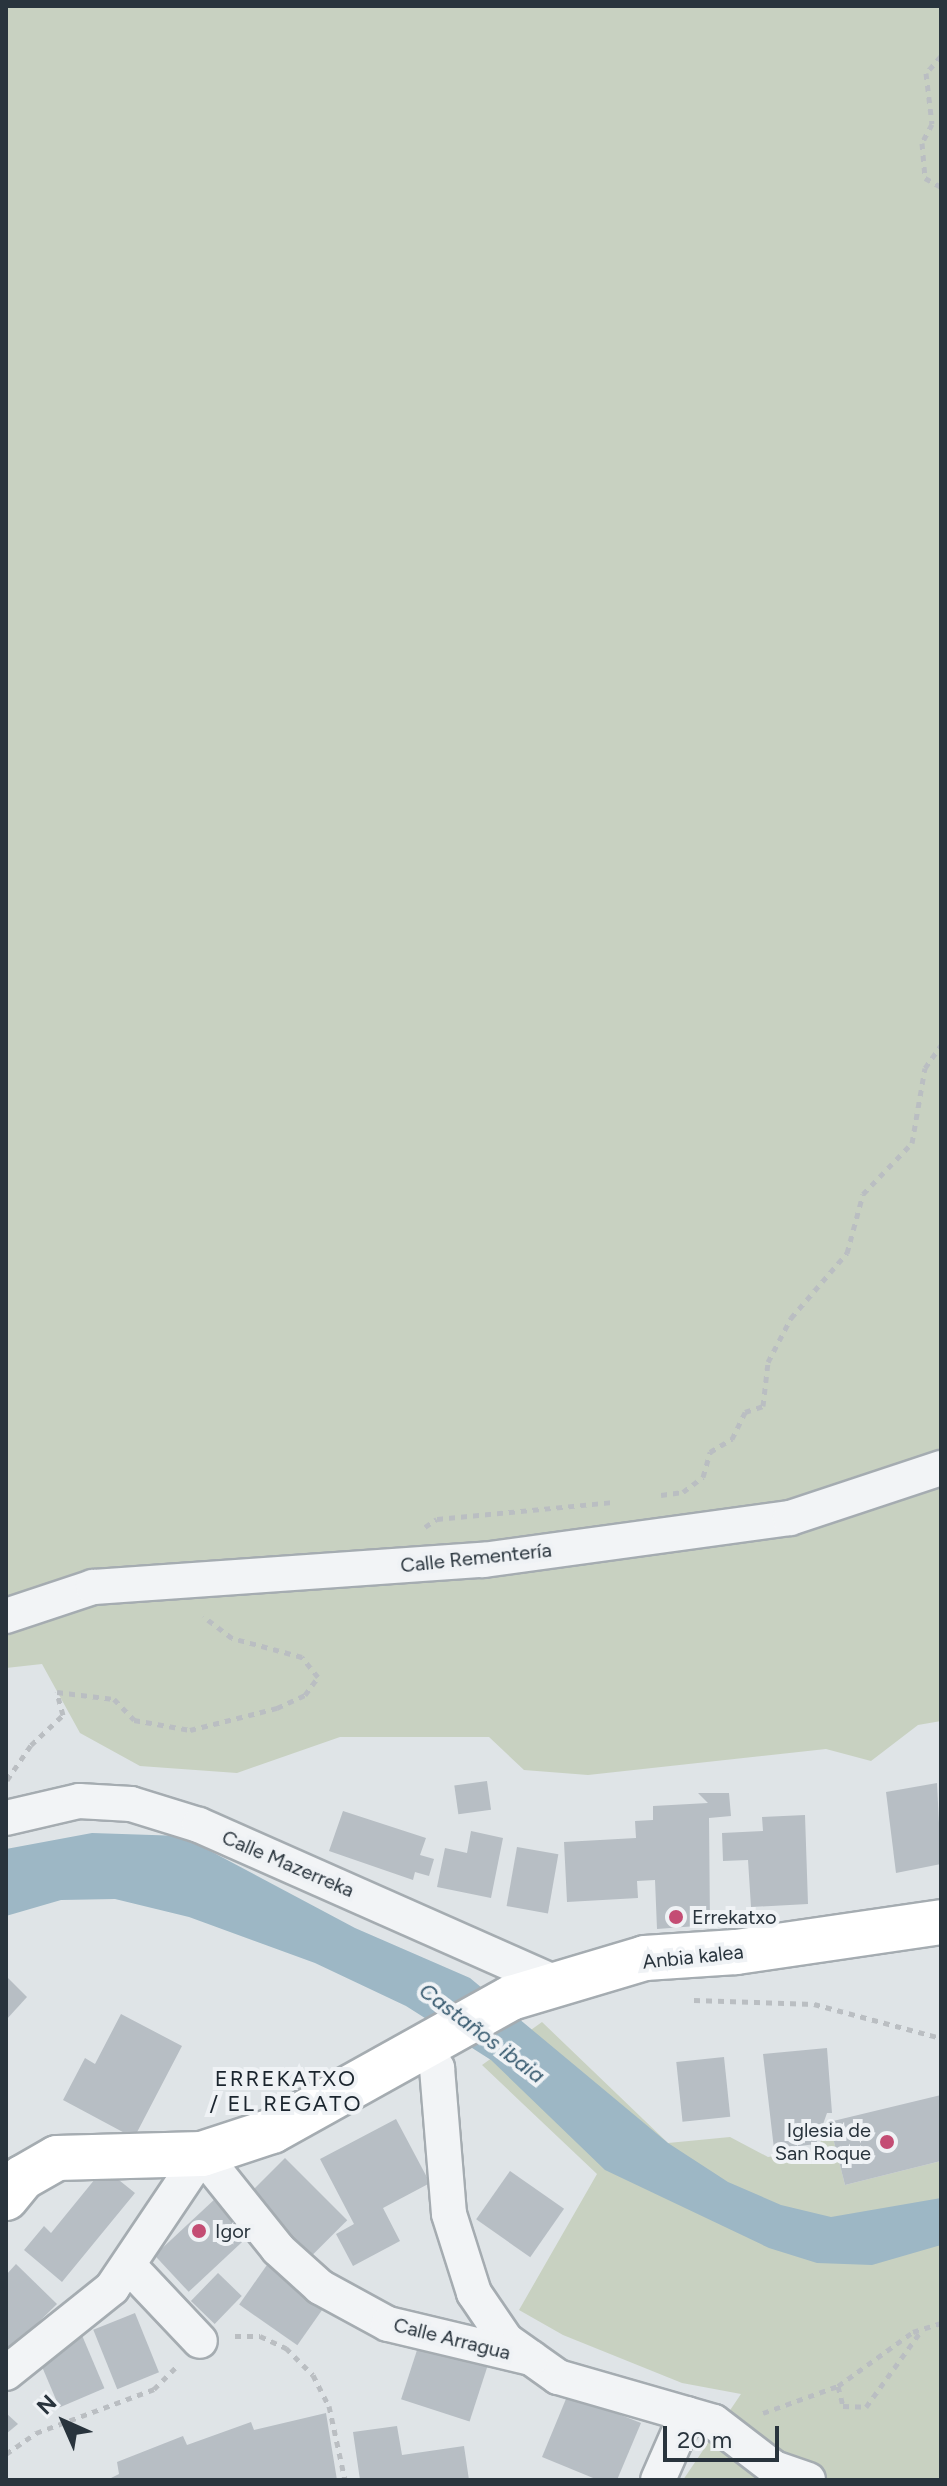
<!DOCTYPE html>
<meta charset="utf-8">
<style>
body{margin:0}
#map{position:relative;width:947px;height:2486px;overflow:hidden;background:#dfe4e7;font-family:Figtree,sans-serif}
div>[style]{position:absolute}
.green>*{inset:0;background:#c8d1c1}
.water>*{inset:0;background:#9db7c5}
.building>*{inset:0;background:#b7bec4;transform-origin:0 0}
.path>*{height:5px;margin-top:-2.5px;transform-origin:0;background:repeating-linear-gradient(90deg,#babec2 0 6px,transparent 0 12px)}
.roads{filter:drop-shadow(2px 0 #a5acb1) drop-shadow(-2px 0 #a5acb1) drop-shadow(0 2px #a5acb1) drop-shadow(0 -2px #a5acb1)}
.street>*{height:34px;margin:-17px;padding:0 17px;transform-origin:17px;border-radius:17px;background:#f2f4f6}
.secondary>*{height:44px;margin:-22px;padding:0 22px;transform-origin:22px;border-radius:22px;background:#fff}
.dots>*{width:22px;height:22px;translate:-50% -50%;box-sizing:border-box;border:4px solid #eff2f5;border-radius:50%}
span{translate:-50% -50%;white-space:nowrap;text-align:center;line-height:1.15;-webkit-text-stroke:8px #eff2f5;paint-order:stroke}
.street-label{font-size:20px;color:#29343d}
.poi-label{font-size:20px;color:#29343d}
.left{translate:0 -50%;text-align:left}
.right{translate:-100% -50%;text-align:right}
.water-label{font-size:22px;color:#36596e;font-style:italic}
.neighbourhood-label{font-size:22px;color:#1b252e;letter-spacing:2px}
.frame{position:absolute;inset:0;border:8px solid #29343d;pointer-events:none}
.north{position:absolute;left:24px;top:2382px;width:80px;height:80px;-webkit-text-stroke:6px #eff2f5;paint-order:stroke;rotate:315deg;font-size:22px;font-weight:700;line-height:32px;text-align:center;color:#29343d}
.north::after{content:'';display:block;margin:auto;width:28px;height:36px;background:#29343d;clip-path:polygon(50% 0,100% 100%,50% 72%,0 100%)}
.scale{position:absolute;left:663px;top:2426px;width:116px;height:36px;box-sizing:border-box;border:4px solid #29343d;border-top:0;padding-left:10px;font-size:24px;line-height:28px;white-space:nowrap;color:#29343d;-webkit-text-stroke:6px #eff2f5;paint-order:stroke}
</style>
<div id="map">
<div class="green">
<div style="clip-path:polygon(6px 6px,941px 6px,941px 1721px,918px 1725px,871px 1761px,826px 1749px,588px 1775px,524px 1770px,489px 1737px,340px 1737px,237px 1773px,140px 1766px,80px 1733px,42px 1664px,6px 1668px)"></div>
<div style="clip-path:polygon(542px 2022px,668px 2143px,730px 2137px,768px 2157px,817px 2150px,829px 2122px,845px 2185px,941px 2161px,941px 2480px,683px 2480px,741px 2394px,682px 2383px,563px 2335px,519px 2310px,597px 2174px,482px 2065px)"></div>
</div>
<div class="water">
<div style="clip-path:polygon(92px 1833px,182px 1836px,355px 1928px,470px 1978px,668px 2143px,728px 2182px,781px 2205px,831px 2217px,941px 2198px,941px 2245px,872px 2265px,817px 2263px,769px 2248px,605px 2170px,491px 2060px,406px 2006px,315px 1963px,189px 1917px,115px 1899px,61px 1900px,6px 1916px,6px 1849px)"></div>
</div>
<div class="building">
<div style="left:487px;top:1781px;width:29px;height:33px;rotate:82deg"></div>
<div style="clip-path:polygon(937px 1783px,941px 1864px,896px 1873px,886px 1792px)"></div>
<div style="clip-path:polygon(698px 1793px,729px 1793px,731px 1816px,709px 1818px,710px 1925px,657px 1929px,655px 1880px,637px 1881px,638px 1898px,567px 1902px,564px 1842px,636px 1838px,635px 1821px,653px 1820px,653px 1806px,708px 1803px)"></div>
<div style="clip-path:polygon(343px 1811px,426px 1838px,420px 1855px,434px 1859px,429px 1876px,415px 1872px,413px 1880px,329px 1851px)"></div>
<div style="clip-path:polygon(805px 1815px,808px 1904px,751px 1907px,748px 1860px,723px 1861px,722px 1833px,763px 1831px,762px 1817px)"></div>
<div style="clip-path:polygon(471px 1831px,503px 1838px,491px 1898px,437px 1887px,445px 1848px,467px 1853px)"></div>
<div style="left:517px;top:1847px;width:42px;height:60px;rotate:10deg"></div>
<div style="clip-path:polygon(6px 1976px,27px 1997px,6px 2020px)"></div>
<div style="clip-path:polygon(121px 2014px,182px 2046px,134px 2138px,63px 2100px,85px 2058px,95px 2064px)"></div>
<div style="clip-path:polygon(827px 2048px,832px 2113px,827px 2113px,816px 2144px,774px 2149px,763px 2054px)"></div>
<div style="left:724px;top:2057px;width:60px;height:48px;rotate:84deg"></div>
<div style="clip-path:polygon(941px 2095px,941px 2161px,845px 2185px,829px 2122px)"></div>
<div style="clip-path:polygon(396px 2119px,430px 2183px,383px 2208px,400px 2241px,353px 2266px,336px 2234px,354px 2224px,320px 2159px)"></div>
<div style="left:285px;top:2158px;width:88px;height:57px;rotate:45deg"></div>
<div style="clip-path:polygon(104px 2168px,135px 2193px,62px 2282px,24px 2250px,44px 2226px,51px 2233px)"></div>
<div style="left:510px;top:2171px;width:66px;height:59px;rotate:35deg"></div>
<div style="left:216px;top:2198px;width:50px;height:84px;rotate:47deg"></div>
<div style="left:269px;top:2262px;width:71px;height:52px;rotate:35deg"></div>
<div style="clip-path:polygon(16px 2264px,57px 2304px,6px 2354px,6px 2275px)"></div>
<div style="left:218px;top:2273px;width:33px;height:39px;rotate:44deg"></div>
<div style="left:135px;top:2313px;width:64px;height:45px;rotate:68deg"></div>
<div style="left:81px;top:2333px;width:60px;height:49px;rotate:67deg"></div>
<div style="left:419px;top:2344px;width:72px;height:58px;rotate:18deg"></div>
<div style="clip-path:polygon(568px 2394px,641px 2423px,617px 2480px,598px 2480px,542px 2457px)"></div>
<div style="clip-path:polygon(6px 2413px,18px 2424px,6px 2434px)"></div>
<div style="clip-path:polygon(326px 2413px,337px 2480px,107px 2480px,119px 2474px,117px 2462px,183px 2436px,187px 2445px,251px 2422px,254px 2430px)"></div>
<div style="clip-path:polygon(397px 2426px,402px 2455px,464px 2446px,469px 2480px,360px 2480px,353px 2432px)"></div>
</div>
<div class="path">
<div style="left:941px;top:56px;width:23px;rotate:131deg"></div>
<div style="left:926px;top:73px;width:51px;rotate:83.3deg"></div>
<div style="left:932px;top:124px;width:21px;rotate:118deg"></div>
<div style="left:922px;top:143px;width:35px;rotate:85deg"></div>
<div style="left:925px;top:178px;width:18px;rotate:29deg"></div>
<div style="left:661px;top:1495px;width:22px;rotate:-8deg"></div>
<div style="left:683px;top:1492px;width:25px;rotate:-37deg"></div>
<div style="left:703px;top:1477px;width:26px;rotate:-74deg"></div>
<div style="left:710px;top:1452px;width:26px;rotate:-31deg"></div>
<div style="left:732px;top:1439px;width:30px;rotate:-64deg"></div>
<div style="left:745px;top:1412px;width:19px;rotate:-18deg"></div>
<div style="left:763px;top:1406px;width:44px;rotate:-83.5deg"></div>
<div style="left:768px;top:1362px;width:50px;rotate:-62.4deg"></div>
<div style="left:791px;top:1318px;width:86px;rotate:-49.3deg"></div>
<div style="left:847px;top:1253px;width:61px;rotate:-74.8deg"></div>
<div style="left:863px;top:1194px;width:71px;rotate:-46.1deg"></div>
<div style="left:912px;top:1143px;width:76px;rotate:-80.2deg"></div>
<div style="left:925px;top:1068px;width:28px;rotate:-55deg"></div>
<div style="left:425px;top:1527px;width:14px;rotate:-34deg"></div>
<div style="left:437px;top:1519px;width:176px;rotate:-5.5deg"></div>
<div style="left:7px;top:1780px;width:42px;rotate:-55.6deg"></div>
<div style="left:31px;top:1745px;width:44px;rotate:-43.2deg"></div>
<div style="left:63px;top:1715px;width:24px;rotate:-105deg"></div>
<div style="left:57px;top:1692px;width:57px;rotate:7deg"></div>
<div style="left:114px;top:1699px;width:29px;rotate:46deg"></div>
<div style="left:134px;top:1720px;width:57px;rotate:10.1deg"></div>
<div style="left:190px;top:1730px;width:90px;rotate:-14.2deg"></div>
<div style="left:277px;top:1708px;width:31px;rotate:-25deg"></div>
<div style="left:305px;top:1695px;width:22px;rotate:-54deg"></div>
<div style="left:318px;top:1677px;width:26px;rotate:-129deg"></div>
<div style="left:302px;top:1657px;width:73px;rotate:-164.8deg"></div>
<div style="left:232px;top:1638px;width:36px;rotate:-143deg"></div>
<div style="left:694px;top:2000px;width:120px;rotate:1.9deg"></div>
<div style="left:814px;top:2004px;width:131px;rotate:15deg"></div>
<div style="left:235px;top:2336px;width:25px"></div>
<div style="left:260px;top:2336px;width:29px;rotate:25deg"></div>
<div style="left:286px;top:2348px;width:38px;rotate:45deg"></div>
<div style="left:313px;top:2375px;width:35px;rotate:63deg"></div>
<div style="left:329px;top:2406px;width:76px;rotate:77.8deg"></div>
<div style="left:838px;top:2386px;width:21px;rotate:76deg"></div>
<div style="left:843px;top:2406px;width:23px;rotate:2deg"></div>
<div style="left:866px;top:2407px;width:94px;rotate:-54.1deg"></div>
<div style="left:763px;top:2413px;width:80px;rotate:-19.8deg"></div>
<div style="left:838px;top:2386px;width:92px;rotate:-35.8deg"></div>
<div style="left:913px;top:2332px;width:29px;rotate:-18deg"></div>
<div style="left:6px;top:2454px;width:37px;rotate:-35deg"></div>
<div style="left:36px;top:2433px;width:126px;rotate:-20.4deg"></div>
<div style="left:154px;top:2389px;width:33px;rotate:-45deg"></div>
</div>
<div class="roads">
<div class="street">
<div style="left:6px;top:1616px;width:92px;rotate:-18.4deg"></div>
<div style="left:93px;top:1587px;width:391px;rotate:-4deg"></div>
<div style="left:483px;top:1560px;width:310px;rotate:-7.8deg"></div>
<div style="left:790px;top:1518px;width:159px;rotate:-18.3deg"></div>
<div style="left:6px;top:1818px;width:75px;rotate:-13.1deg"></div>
<div style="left:79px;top:1801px;width:52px;rotate:3.3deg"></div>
<div style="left:131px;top:1804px;width:71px;rotate:17.2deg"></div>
<div style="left:199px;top:1825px;width:393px;rotate:23.9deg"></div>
<div style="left:424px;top:2047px;width:25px;rotate:58deg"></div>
<div style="left:437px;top:2068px;width:146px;rotate:85.3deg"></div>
<div style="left:449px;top:2214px;width:83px;rotate:72.4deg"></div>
<div style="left:474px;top:2293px;width:57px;rotate:55.8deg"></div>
<div style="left:506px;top:2340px;width:64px;rotate:35.4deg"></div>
<div style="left:558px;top:2377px;width:162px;rotate:16.1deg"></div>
<div style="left:714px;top:2422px;width:76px;rotate:37.5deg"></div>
<div style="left:774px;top:2468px;width:36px;rotate:19deg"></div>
<div style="left:129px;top:2266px;width:103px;rotate:46.6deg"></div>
<div style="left:6px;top:2373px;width:136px;rotate:-38.7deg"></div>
<div style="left:112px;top:2288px;width:161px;rotate:-56.1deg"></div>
<div style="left:202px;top:2154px;width:122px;rotate:51.3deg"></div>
<div style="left:278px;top:2249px;width:57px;rotate:42.1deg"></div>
<div style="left:320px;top:2287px;width:77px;rotate:28.6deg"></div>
<div style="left:388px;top:2324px;width:147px;rotate:13.4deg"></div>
<div style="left:658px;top:2480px;width:72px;rotate:-66.3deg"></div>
</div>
<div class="secondary">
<div style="left:6px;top:2198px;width:26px;rotate:-51deg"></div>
<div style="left:22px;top:2178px;width:40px;rotate:-29.7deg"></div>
<div style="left:57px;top:2158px;width:145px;rotate:-1.6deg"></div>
<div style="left:202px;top:2154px;width:74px;rotate:-18.2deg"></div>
<div style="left:272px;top:2131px;width:274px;rotate:-29.1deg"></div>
<div style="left:511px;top:1998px;width:140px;rotate:-16.6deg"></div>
<div style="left:645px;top:1958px;width:91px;rotate:-3.8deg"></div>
<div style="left:736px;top:1952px;width:207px;rotate:-8.3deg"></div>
</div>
</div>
<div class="dots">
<div style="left:676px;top:1917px;background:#c44d74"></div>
<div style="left:887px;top:2142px;background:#c44d74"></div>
<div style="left:199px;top:2231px;background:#c44d74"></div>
</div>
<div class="street-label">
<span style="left:476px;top:1558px;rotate:-6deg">Calle Rementería</span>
<span style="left:288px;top:1864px;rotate:23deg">Calle Mazerreka</span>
<span style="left:693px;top:1957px;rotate:-6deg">Anbia kalea</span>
<span style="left:452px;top:2339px;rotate:14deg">Calle Arragua</span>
</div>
<div class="poi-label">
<span class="left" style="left:692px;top:1917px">Errekatxo</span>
<span class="right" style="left:871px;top:2142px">Iglesia de<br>San Roque</span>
<span class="left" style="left:215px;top:2231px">Igor</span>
</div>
<div class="water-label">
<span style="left:482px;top:2033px;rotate:37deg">Castaños ibaia</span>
</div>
<div class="neighbourhood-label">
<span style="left:286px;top:2091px">ERREKATXO<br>/ EL REGATO</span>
</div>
<div class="frame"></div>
<div class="north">N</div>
<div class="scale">20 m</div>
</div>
